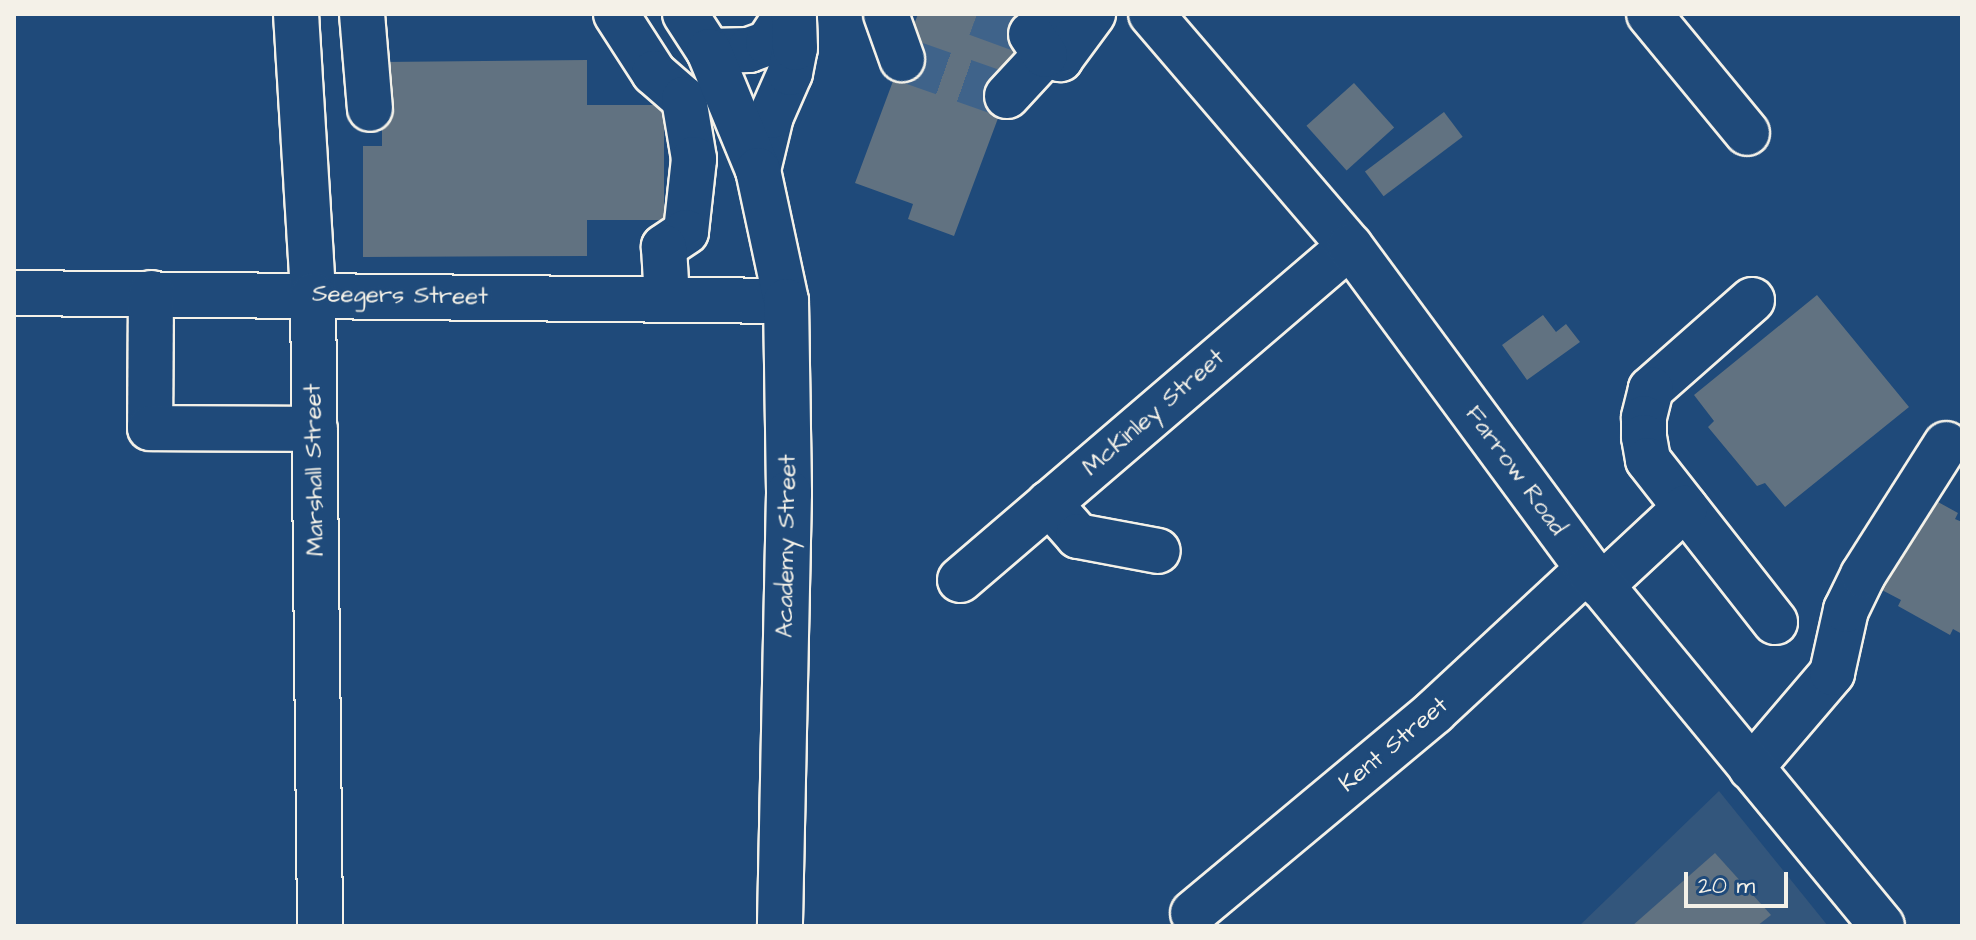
<!DOCTYPE html>
<style>
body{margin:0}
#map{position:relative;width:1976px;height:940px;overflow:hidden;background:#1f4a7a;font-family:"Architects Daughter",sans-serif}
div>[style]{position:absolute}
.built>*{inset:0;background:#33567c}
.building>*{inset:0;background:#617281;transform-origin:0 0}
.minor-tunnel>*{height:44px;margin-top:-22px;transform-origin:0;background:repeating-linear-gradient(90deg,#3f638a 0 44px,transparent 0 66px)}
.roads{filter:drop-shadow(2px 0 #f4f1e8) drop-shadow(-2px 0 #f4f1e8) drop-shadow(0 2px #f4f1e8) drop-shadow(0 -2px #f4f1e8)}
.minor>*{height:44px;margin:-22px;padding:0 22px;transform-origin:22px;border-radius:22px;background:#1f4a7a}
.major>*{height:44px;margin:-22px;padding:0 22px;transform-origin:22px;border-radius:22px;background:#1f4a7a}
span{translate:-50% -50%;white-space:nowrap;text-align:center;line-height:1.15;-webkit-text-stroke:6px #1f4a7a;paint-order:stroke}
.street-label{font-size:24px;color:#f4f1e8}
.frame{position:absolute;inset:0;border:16px solid #f4f1e8;pointer-events:none}
.scale{position:absolute;left:1684px;top:872px;width:104px;height:36px;box-sizing:border-box;border:4px solid #f4f1e8;border-top:0;padding-left:10px;font-size:24px;line-height:28px;white-space:nowrap;color:#f4f1e8;-webkit-text-stroke:6px #1f4a7a;paint-order:stroke}
</style>
<div id="map">
<div class="built">
<div style="clip-path:polygon(1719px 791px,1828px 926px,1579px 926px)"></div>
</div>
<div class="building">
<div style="clip-path:polygon(918px 14px,1037px 14px,954px 236px,908px 219px,913px 204px,855px 183px)"></div>
<div style="clip-path:polygon(587px 60px,587px 105px,664px 105px,664px 220px,587px 220px,587px 256px,363px 257px,363px 146px,382px 146px,382px 62px)"></div>
<div style="left:1354px;top:83px;width:60px;height:64px;rotate:48deg"></div>
<div style="left:1444px;top:112px;width:31px;height:99px;rotate:53deg"></div>
<div style="clip-path:polygon(1817px 295px,1909px 407px,1785px 507px,1765px 483px,1757px 486px,1708px 427px,1714px 421px,1694px 395px)"></div>
<div style="clip-path:polygon(1543px 315px,1556px 332px,1566px 324px,1580px 342px,1527px 380px,1502px 345px)"></div>
<div style="clip-path:polygon(1929px 497px,1958px 513px,1955px 519px,1962px 522px,1962px 634px,1953px 629px,1950px 635px,1898px 606px,1901px 600px,1880px 589px)"></div>
<div style="clip-path:polygon(1715px 853px,1771px 915px,1757px 926px,1632px 926px)"></div>
</div>
<div class="minor-tunnel">
<div style="left:977px;top:14px;width:58px;rotate:20.3deg"></div>
<div style="left:902px;top:59px;width:111px;rotate:19.4deg"></div>
</div>
<div class="roads">
<div class="minor">
<div style="left:362px;top:14px;width:95px;rotate:85.2deg"></div>
<div style="left:616px;top:14px;width:70px;rotate:57.2deg"></div>
<div style="left:654px;top:73px;width:40px;rotate:41deg"></div>
<div style="left:684px;top:99px;width:61px;rotate:80.5deg"></div>
<div style="left:694px;top:159px;width:73px;rotate:96.3deg"></div>
<div style="left:686px;top:232px;width:27px;rotate:146deg"></div>
<div style="left:664px;top:247px;width:52px;rotate:86.7deg"></div>
<div style="left:886px;top:14px;width:48px;rotate:70.4deg"></div>
<div style="left:1045px;top:14px;width:41px;rotate:90deg"></div>
<div style="left:1045px;top:55px;width:16px;rotate:15deg"></div>
<div style="left:1060px;top:59px;width:56px;rotate:-53.7deg"></div>
<div style="left:1649px;top:14px;width:154px;rotate:50.5deg"></div>
<div style="left:709px;top:51px;width:40px;rotate:-1.4deg"></div>
<div style="left:749px;top:50px;width:20px;rotate:-20deg"></div>
<div style="left:768px;top:43px;width:35px;rotate:-57deg"></div>
<div style="left:1007px;top:96px;width:56px;rotate:-47.2deg"></div>
<div style="left:1045px;top:55px;width:25px;rotate:-124deg"></div>
<div style="left:758px;top:170px;width:56px;rotate:-76.5deg"></div>
<div style="left:771px;top:116px;width:47px;rotate:-66.2deg"></div>
<div style="left:790px;top:73px;width:25px;rotate:-79deg"></div>
<div style="left:795px;top:48px;width:34px;rotate:-92deg"></div>
<div style="left:14px;top:293px;width:772px;rotate:0.59deg"></div>
<div style="left:151px;top:293px;width:135px;rotate:90.4deg"></div>
<div style="left:150px;top:428px;width:165px;rotate:0.3deg"></div>
<div style="left:1752px;top:300px;width:135px;rotate:138.6deg"></div>
<div style="left:1651px;top:389px;width:30px;rotate:104deg"></div>
<div style="left:1644px;top:418px;width:19px;rotate:90deg"></div>
<div style="left:1644px;top:437px;width:23px;rotate:80deg"></div>
<div style="left:1648px;top:460px;width:206px;rotate:51.9deg"></div>
<div style="left:1049px;top:503px;width:44px;rotate:48.7deg"></div>
<div style="left:1078px;top:536px;width:81px;rotate:10.6deg"></div>
<div style="left:960px;top:580px;width:513px;rotate:-40.58deg"></div>
<div style="left:1601px;top:586px;width:115px;rotate:-42.9deg"></div>
<div style="left:1751px;top:768px;width:125px;rotate:-49.5deg"></div>
<div style="left:1832px;top:673px;width:65px;rotate:-77.5deg"></div>
<div style="left:1846px;top:610px;width:39px;rotate:-64deg"></div>
<div style="left:1863px;top:575px;width:155px;rotate:-57.6deg"></div>
<div style="left:1193px;top:913px;width:314px;rotate:-39.8deg"></div>
<div style="left:1434px;top:712px;width:210px;rotate:-42.9deg"></div>
</div>
<div class="major">
<div style="left:296px;top:14px;width:282px;rotate:86.5deg"></div>
<div style="left:313px;top:295px;width:631px;rotate:89.36deg"></div>
<div style="left:685px;top:14px;width:44px;rotate:57deg"></div>
<div style="left:709px;top:51px;width:129px;rotate:67.6deg"></div>
<div style="left:758px;top:170px;width:134px;rotate:77.9deg"></div>
<div style="left:786px;top:301px;width:192px;rotate:89.1deg"></div>
<div style="left:789px;top:493px;width:433px;rotate:91.2deg"></div>
<div style="left:1151px;top:14px;width:306px;rotate:49.4deg"></div>
<div style="left:1350px;top:246px;width:401px;rotate:53.6deg"></div>
<div style="left:1588px;top:569px;width:462px;rotate:50.5deg"></div>
</div>
</div>
<div class="street-label">
<span style="left:400px;top:296px;rotate:1deg">Seegers Street</span>
<span style="left:1154px;top:413px;rotate:-41deg">McKinley Street</span>
<span style="left:315px;top:470px;rotate:-91deg">Marshall Street</span>
<span style="left:1515px;top:471px;rotate:54deg">Farrow Road</span>
<span style="left:787px;top:546px;rotate:-89deg">Academy Street</span>
<span style="left:1394px;top:745px;rotate:-40deg">Kent Street</span>
</div>
<div class="frame"></div>
<div class="scale">20 m</div>
</div>
